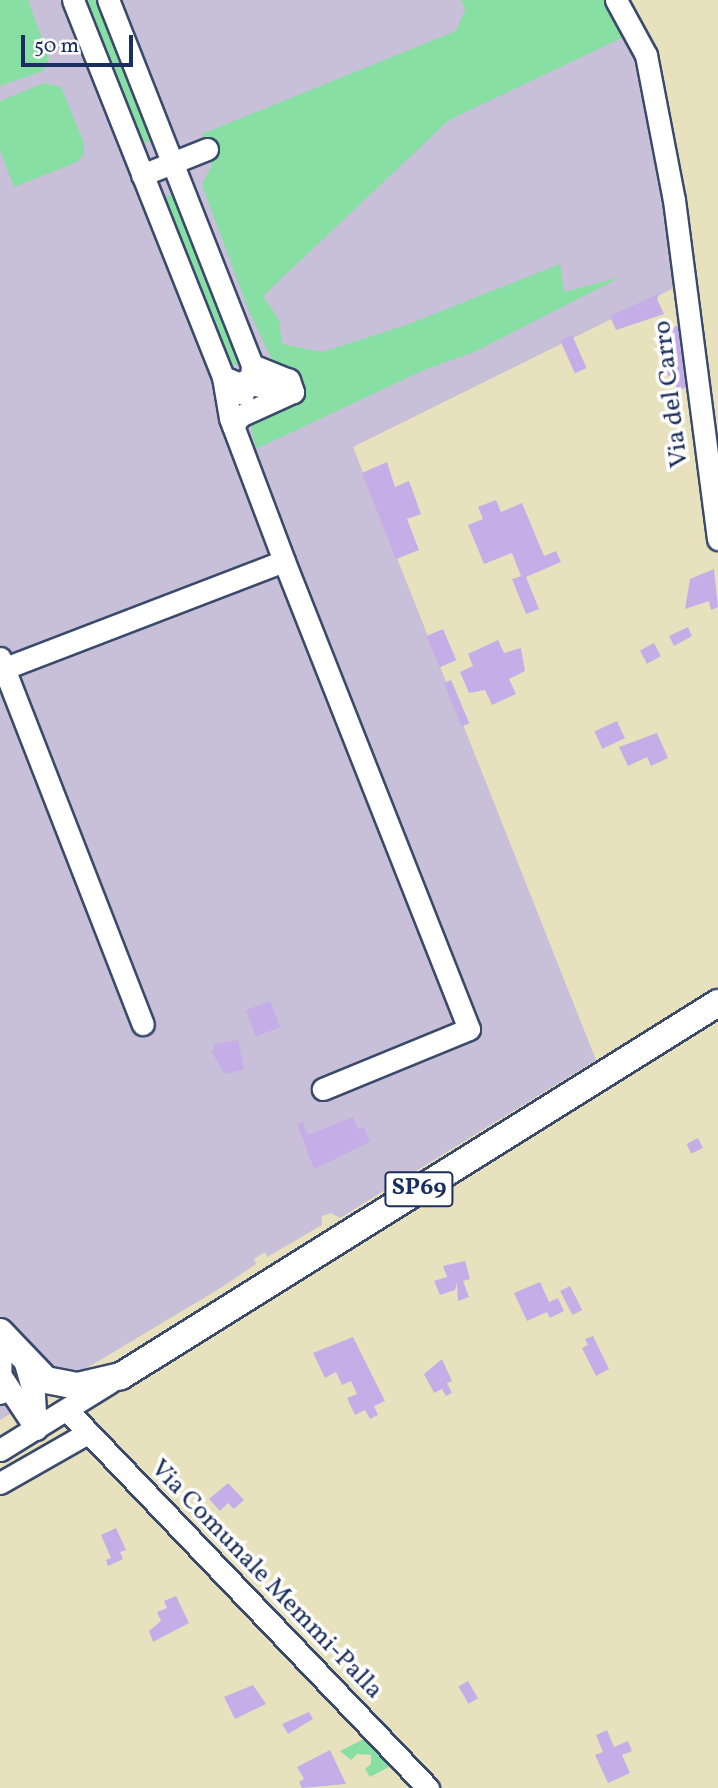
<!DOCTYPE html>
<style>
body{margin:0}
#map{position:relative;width:718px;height:1788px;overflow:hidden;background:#e8e1bd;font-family:Vollkorn,serif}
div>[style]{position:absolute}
.industrial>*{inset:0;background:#c8bfd8}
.green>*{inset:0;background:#88dfa3}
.building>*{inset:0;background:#c5aee7;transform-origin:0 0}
.roads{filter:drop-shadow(2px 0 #3a4a6c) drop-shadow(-2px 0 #3a4a6c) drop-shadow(0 2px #3a4a6c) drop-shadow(0 -2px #3a4a6c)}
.minor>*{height:21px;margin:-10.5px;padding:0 10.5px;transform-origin:10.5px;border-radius:10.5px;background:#fff}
.major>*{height:26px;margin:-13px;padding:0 13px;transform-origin:13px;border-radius:13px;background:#fff}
span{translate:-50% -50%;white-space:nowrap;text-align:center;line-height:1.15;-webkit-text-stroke:7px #fff;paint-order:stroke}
.shield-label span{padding:2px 5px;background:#fff;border:2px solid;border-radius:5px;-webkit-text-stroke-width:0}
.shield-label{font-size:24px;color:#1b2f5e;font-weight:700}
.street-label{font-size:26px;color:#1b2f5e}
.scale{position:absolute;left:21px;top:35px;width:112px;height:32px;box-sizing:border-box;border:4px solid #1b2f5e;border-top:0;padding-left:9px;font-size:21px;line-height:24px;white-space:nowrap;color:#1b2f5e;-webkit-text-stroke:5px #fff;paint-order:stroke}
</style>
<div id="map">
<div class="industrial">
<div style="clip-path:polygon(0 0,611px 0,632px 33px,682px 284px,353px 447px,596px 1060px,340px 1218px,331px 1213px,322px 1216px,322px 1225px,267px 1257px,265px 1252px,254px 1259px,256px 1264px,222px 1287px,0 1420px)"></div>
</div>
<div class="green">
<div style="clip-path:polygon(0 0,28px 0,49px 58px,43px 71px,0 86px)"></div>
<div style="clip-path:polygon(80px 0,102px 0,150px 141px,140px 143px)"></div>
<div style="clip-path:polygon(461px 0,611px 0,632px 33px,449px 120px,263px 296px,279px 320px,282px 344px,322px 352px,409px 324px,560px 264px,564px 292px,621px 277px,474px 352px,424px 370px,256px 449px,249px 419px,273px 362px,249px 311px,202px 185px,212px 165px,202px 134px,456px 31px,465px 10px)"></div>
<div style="clip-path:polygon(44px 83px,61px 87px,84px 143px,84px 154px,77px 162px,14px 187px,0 150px,0 101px)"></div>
<div style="clip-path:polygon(171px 194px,178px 194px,241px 362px,237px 365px,226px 365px,162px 200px)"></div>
<div style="clip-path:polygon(368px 1737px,398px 1762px,370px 1777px,365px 1769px,371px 1764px,371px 1755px,357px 1754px,351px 1760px,340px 1751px)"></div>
</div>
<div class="building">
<div style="clip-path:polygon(660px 293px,657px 299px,664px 314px,616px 330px,610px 316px)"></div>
<div style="clip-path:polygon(685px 322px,690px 386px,677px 391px,674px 375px,665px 376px,659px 334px)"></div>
<div style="left:572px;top:335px;width:36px;height:13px;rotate:66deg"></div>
<div style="clip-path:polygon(387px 462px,395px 487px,409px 481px,421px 514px,407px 519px,419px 550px,396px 559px,362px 473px)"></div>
<div style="clip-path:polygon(496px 500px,501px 512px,522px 503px,544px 556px,556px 551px,561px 562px,526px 577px,539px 609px,526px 614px,512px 579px,521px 576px,512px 553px,484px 564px,468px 525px,483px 519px,478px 507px)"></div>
<div style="clip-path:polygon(714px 569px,718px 607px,711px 610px,709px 601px,685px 609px,690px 579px)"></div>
<div style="clip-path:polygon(688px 627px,692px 636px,674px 646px,669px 636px)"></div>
<div style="left:443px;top:629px;width:34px;height:18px;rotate:67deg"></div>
<div style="clip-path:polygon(498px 640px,504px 653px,521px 648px,525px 671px,509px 679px,516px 694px,492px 705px,485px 690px,469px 693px,460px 672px,473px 666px,468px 654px)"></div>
<div style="left:654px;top:643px;width:15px;height:16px;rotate:62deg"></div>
<div style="left:451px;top:680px;width:47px;height:8px;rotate:67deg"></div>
<div style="left:617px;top:721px;width:19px;height:25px;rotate:65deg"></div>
<div style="clip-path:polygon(657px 733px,668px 758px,651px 766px,647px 757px,628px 766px,619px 747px)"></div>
<div style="left:270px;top:1001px;width:28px;height:26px;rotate:69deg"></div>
<div style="clip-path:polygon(238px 1040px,244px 1069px,225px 1074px,211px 1051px,215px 1049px,213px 1044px)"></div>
<div style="clip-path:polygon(353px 1117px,358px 1129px,364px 1127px,370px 1142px,314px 1169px,297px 1124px,303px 1122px,308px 1135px)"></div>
<div style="left:698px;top:1138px;width:11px;height:13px;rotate:63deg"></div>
<div style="clip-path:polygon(465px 1261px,470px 1279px,463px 1281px,469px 1297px,458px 1301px,457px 1283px,455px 1290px,440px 1295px,434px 1281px,447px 1277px,443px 1266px)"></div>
<div style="clip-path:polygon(540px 1282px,549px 1302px,558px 1298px,564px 1311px,550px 1318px,547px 1312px,527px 1321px,514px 1293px)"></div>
<div style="left:570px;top:1286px;width:27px;height:11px;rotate:63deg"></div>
<div style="clip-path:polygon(593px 1336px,609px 1369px,596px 1376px,582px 1348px,588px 1345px,585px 1339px)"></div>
<div style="clip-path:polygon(353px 1337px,385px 1401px,374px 1406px,378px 1415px,370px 1419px,365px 1410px,355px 1415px,347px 1398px,357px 1394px,351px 1381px,342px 1385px,336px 1372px,325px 1378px,313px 1353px)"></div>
<div style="clip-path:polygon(442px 1359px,452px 1381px,447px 1383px,452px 1393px,446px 1396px,442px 1389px,434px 1393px,424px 1374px)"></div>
<div style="clip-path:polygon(228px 1483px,244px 1500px,234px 1509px,228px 1503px,220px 1511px,209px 1499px)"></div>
<div style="clip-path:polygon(116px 1528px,126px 1550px,120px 1552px,123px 1559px,108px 1566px,106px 1560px,111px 1558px,101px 1535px)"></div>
<div style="clip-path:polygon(176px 1596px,189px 1623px,153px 1642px,149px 1631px,161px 1621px,157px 1612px,167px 1608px,164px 1601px)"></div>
<div style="left:468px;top:1681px;width:20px;height:11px;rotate:60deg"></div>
<div style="clip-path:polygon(253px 1685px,266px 1704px,235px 1719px,224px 1697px)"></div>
<div style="clip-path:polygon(309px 1712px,313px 1719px,288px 1734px,282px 1724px)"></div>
<div style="clip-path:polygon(607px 1730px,614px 1747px,628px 1741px,632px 1751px,622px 1755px,630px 1773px,608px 1783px,595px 1755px,603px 1752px,596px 1735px)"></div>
<div style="clip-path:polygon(330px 1750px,346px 1784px,302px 1788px,299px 1782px,304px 1779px,297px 1767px)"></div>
</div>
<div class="roads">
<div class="minor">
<div style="left:73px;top:0;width:406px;rotate:68.3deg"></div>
<div style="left:223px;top:377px;width:18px;rotate:22deg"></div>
<div style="left:240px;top:384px;width:13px;rotate:-32deg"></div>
<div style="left:251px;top:377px;width:12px;rotate:-85deg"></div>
<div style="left:252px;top:365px;width:392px;rotate:-111.5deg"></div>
<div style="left:616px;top:0;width:63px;rotate:61.4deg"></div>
<div style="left:646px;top:55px;width:148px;rotate:79.1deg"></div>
<div style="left:674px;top:200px;width:342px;rotate:82.6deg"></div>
<div style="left:142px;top:175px;width:70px;rotate:-21.8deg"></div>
<div style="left:223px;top:377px;width:42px;rotate:80.3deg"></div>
<div style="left:230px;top:418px;width:153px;rotate:69.3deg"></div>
<div style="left:284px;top:561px;width:503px;rotate:68.43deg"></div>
<div style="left:469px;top:1029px;width:158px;rotate:157.7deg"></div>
<div style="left:243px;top:394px;width:11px;rotate:-90deg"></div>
<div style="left:243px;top:383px;width:51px;rotate:10.2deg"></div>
<div style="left:233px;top:426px;width:12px;rotate:-55deg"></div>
<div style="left:240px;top:416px;width:58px;rotate:-24.4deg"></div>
<div style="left:293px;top:392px;width:13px;rotate:-108deg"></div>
<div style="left:289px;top:380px;width:40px;rotate:-158deg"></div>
<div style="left:0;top:658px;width:393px;rotate:68.7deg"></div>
<div style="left:0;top:670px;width:304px;rotate:-21deg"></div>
<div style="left:25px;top:1363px;width:32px;rotate:74deg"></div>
<div style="left:34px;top:1394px;width:35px;rotate:87deg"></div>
<div style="left:3px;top:1379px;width:60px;rotate:56.6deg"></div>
<div style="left:0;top:1393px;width:57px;rotate:-89deg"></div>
<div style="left:67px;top:1410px;width:523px;rotate:46.32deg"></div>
<div style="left:0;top:1450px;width:129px;rotate:-31.7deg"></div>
<div style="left:0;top:1483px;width:99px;rotate:-29.7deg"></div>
</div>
<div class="major">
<div style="left:0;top:1332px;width:66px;rotate:46.2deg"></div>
<div style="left:46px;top:1380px;width:33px;rotate:11deg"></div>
<div style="left:78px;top:1386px;width:44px;rotate:-13.1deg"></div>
<div style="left:121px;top:1376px;width:704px;rotate:-32deg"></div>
</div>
</div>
<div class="shield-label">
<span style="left:419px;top:1189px">SP69</span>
</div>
<div class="street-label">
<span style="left:672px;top:394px;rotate:-97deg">Via del Carro</span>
<span style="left:266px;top:1580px;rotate:46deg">Via Comunale Memmi-Palla</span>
</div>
<div class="scale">50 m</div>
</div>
